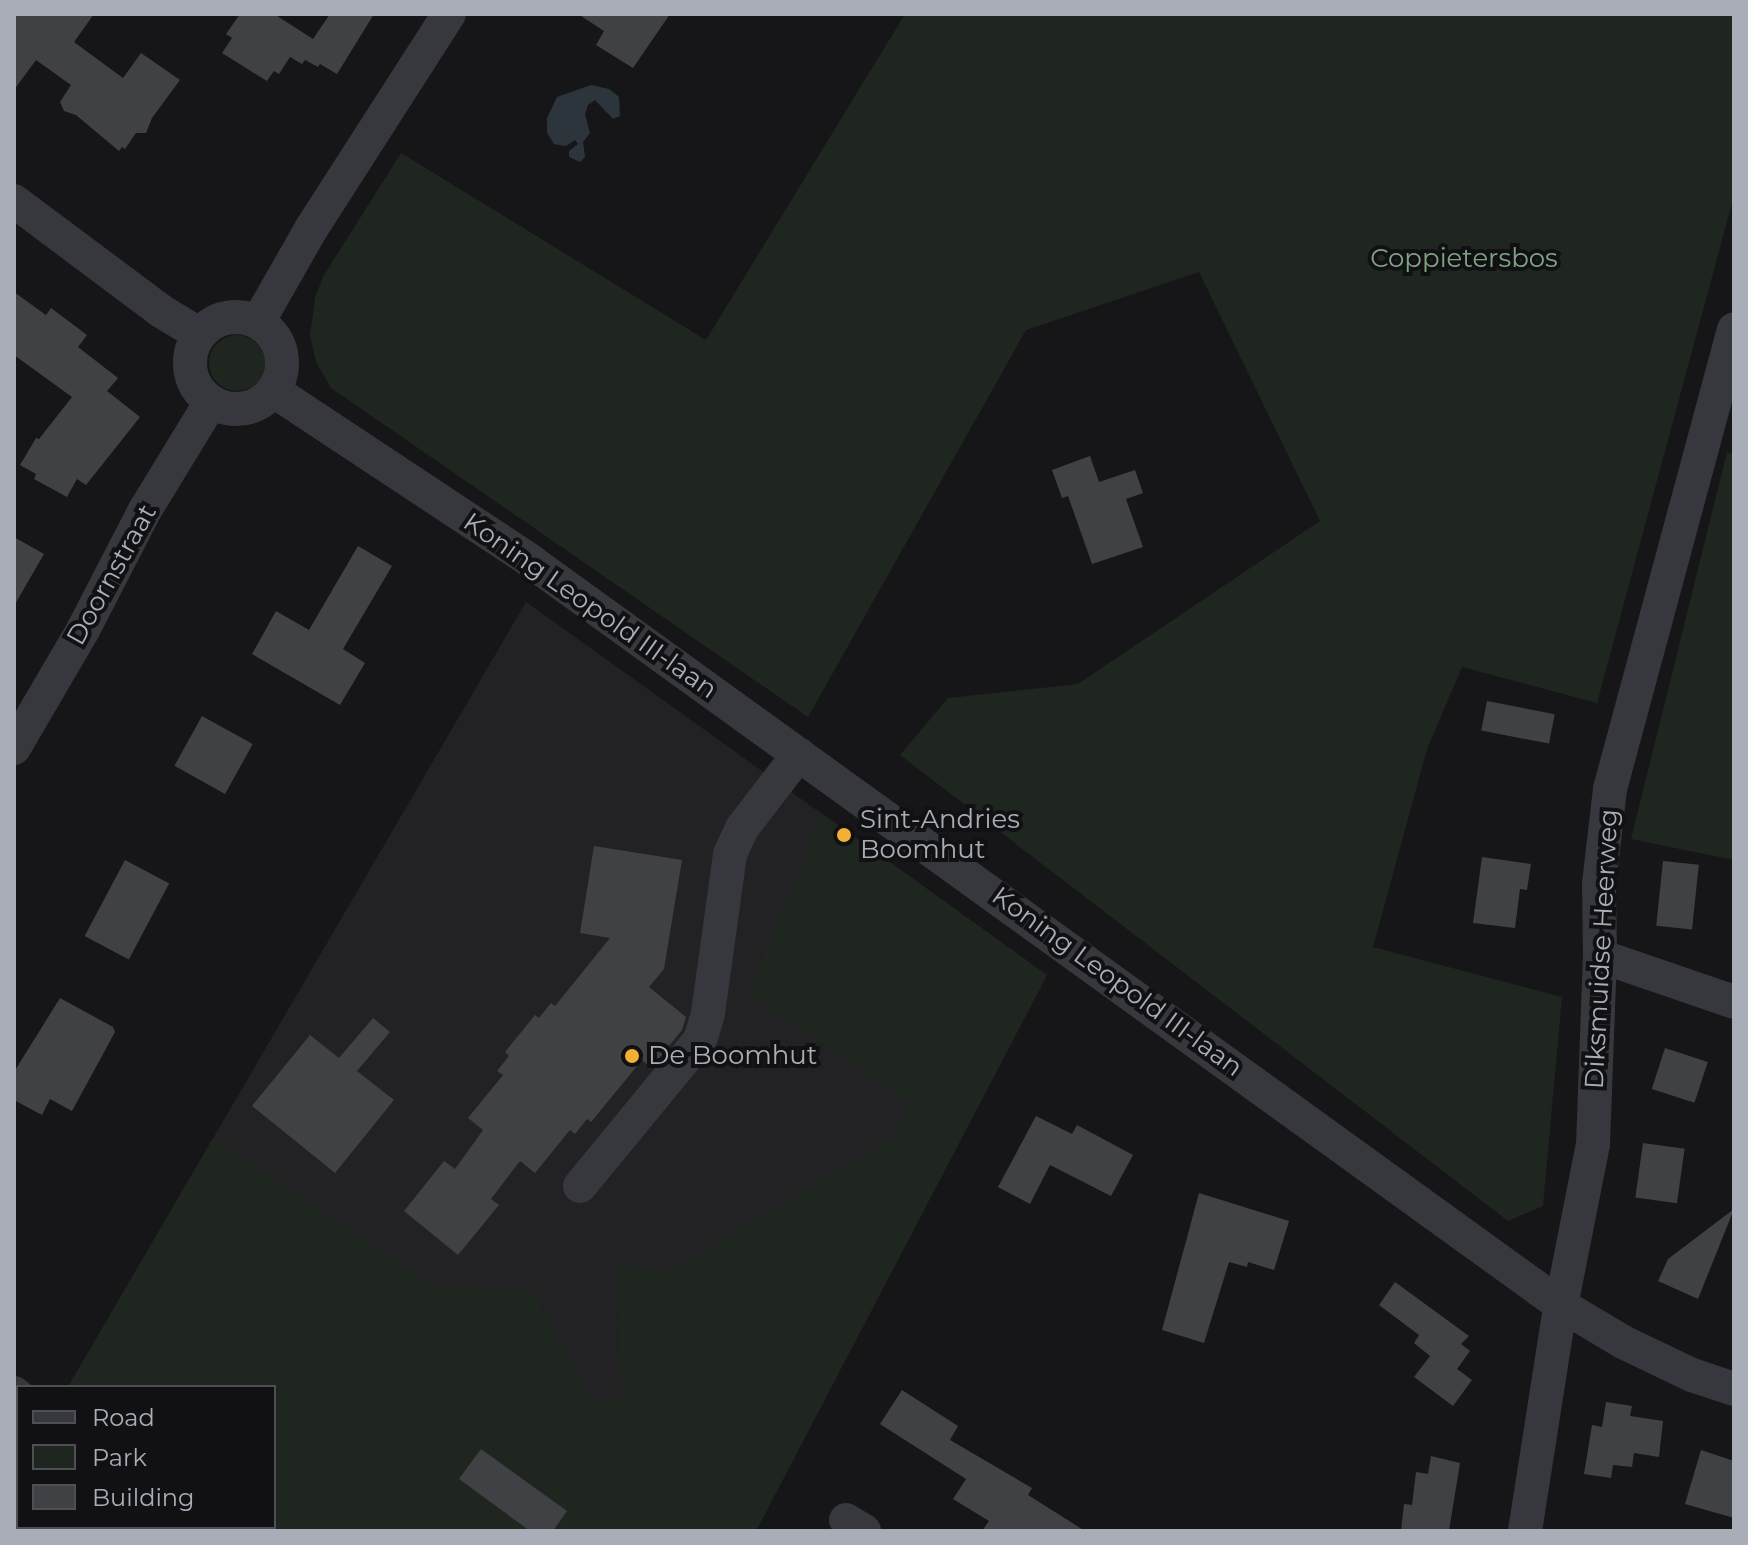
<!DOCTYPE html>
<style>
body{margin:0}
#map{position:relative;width:1748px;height:1545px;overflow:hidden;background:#161618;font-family:Montserrat,sans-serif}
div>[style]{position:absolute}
.built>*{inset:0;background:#222225}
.green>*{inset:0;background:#1e261f}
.round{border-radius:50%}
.water>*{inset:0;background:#2c353c}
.building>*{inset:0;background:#404145;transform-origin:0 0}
.minor>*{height:34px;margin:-17px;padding:0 17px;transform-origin:17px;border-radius:17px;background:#37383d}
.minor>.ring{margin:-17px;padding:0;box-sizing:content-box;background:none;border:34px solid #37383d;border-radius:50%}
.dots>*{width:22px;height:22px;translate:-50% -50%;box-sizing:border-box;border:4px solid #111113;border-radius:50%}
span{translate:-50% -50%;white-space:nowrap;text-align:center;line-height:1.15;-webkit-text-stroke:8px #111113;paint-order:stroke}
.park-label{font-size:26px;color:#7fa381}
.street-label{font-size:26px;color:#a8adb8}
.poi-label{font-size:26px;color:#a8adb8}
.left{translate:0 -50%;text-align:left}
.frame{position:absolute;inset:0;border:16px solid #a8adb8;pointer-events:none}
.legend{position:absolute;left:16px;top:1385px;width:260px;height:144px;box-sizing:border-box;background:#111113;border:2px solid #4d4f55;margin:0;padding:10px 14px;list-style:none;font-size:24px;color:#a8adb8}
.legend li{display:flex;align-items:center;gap:16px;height:40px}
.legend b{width:40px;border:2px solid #4d4f55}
</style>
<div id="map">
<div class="built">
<div style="clip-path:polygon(526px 602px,1047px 975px,756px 1531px,249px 1531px,243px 1527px,274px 1527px,274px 1387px,68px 1387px)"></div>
</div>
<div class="green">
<div style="clip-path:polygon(905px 14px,1734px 14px,1732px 203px,1597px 703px,1462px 667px,1427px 749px,1373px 947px,1562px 997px,1543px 1206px,1508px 1221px,900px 755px,948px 698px,1078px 684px,1320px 521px,1199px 272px,1026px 330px,808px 717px,331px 388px,316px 362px,310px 336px,315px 297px,324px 275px,401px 153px,706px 340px)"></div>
<div class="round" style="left:209px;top:335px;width:56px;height:56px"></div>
<div style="clip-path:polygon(1727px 452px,1734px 454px,1734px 860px,1631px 839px)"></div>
<div style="clip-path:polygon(823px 814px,1047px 975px,756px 1531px,249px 1531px,243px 1527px,274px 1527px,274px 1387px,68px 1387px,213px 1138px,433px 1286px,530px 1288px,595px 1406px,622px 1397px,616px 1266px,671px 1270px,889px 1140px,912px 1105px,748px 993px)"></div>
</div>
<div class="water">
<div style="clip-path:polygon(591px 85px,609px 89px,619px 97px,620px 116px,613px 119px,595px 100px,588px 105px,585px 114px,590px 133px,583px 142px,585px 157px,580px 162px,569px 157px,569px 151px,578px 144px,575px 140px,566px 146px,554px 144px,547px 133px,547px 118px,557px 97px)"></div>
</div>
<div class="building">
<div style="clip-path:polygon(14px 14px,94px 14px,74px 42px,123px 78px,141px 53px,180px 80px,152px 118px,146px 133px,136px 133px,125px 149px,122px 147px,119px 151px,76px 115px,64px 111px,60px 102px,71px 85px,36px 60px,14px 90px)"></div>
<div style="clip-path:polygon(240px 14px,274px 14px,313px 39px,330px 14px,374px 14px,337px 74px,320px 64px,318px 67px,305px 60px,302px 64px,290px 57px,279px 74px,274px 71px,267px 81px,222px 53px,232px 38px,226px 34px)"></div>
<div style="clip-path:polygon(578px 14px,670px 14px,633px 68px,596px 45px,604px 31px)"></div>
<div style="clip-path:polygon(14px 292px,46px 315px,51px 308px,87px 335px,78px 347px,118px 378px,107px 391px,140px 417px,86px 485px,77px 479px,67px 497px,34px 479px,36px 474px,20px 465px,36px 438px,39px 439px,72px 397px,14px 355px)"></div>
<div style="clip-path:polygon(1090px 456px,1099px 482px,1135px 470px,1143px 493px,1126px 499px,1143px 547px,1092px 564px,1068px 496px,1062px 498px,1052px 470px)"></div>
<div style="clip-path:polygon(14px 537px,44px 554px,14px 606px)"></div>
<div style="clip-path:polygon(358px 546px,392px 566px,343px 649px,365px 663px,340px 705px,252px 654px,276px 611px,309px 630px)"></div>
<div style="left:1487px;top:701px;width:69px;height:30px;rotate:11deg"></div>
<div style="left:202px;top:716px;width:58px;height:57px;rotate:29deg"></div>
<div style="clip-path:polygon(594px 846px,682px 860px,664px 969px,649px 987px,686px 1017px,682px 1030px,651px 1068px,642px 1060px,591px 1122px,587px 1119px,575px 1134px,570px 1130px,535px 1173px,520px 1161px,491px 1199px,499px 1205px,458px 1255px,404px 1211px,444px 1161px,455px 1169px,483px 1130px,468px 1118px,503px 1075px,497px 1071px,509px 1056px,505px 1052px,535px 1015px,539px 1018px,551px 1003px,555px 1006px,610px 938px,580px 933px)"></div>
<div style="clip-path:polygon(1482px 857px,1531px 864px,1527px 890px,1520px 889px,1515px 928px,1473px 923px)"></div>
<div style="left:125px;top:860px;width:50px;height:86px;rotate:28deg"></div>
<div style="left:1663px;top:861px;width:36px;height:65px;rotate:6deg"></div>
<div style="clip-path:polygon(60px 998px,113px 1027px,115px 1032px,72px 1111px,50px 1099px,42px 1115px,14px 1100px,14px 1072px)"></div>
<div style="clip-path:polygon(373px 1018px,390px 1032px,357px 1071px,394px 1100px,335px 1173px,252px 1106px,310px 1035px,339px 1058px)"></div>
<div style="left:1665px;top:1048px;width:45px;height:43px;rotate:18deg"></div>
<div style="clip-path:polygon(1036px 1116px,1072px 1134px,1077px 1125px,1133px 1155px,1111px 1196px,1050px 1165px,1030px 1204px,998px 1187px)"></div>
<div style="left:1643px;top:1143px;width:42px;height:55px;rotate:8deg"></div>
<div style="clip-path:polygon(1199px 1193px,1289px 1221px,1274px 1270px,1248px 1262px,1247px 1267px,1229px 1262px,1204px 1343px,1162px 1330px)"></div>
<div style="clip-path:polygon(1734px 1209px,1698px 1299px,1658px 1281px,1668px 1259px)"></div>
<div style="clip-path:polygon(1395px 1282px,1469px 1336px,1461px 1344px,1470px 1351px,1457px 1369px,1472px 1380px,1453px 1406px,1414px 1377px,1430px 1356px,1414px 1343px,1419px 1335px,1379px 1305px)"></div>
<div style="clip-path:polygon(902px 1390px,958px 1426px,950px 1440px,1032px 1488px,1028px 1495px,1085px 1531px,982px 1531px,989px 1521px,953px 1499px,966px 1479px,880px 1424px)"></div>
<div style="clip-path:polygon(1606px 1402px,1632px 1406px,1630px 1416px,1663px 1421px,1659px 1457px,1634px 1453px,1632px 1467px,1613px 1465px,1611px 1478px,1584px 1474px,1592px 1425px,1602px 1427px)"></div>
<div style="clip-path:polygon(481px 1449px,567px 1511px,553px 1531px,530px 1531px,459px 1479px)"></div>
<div style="clip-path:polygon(1701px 1450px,1734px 1461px,1734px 1518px,1685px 1504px)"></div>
<div style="clip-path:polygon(1431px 1456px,1460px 1463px,1449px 1531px,1401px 1531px,1404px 1504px,1412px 1505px,1416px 1472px,1428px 1474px)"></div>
</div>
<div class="minor">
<div style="left:14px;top:201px;width:184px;rotate:36.8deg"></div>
<div style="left:161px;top:311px;width:44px;rotate:31.2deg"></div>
<div class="ring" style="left:190px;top:317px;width:58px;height:58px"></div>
<div style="left:258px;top:322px;width:107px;rotate:-60.3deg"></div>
<div style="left:311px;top:229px;width:255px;rotate:-57.3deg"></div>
<div style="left:274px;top:391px;width:306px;rotate:33.5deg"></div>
<div style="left:529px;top:560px;width:1273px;rotate:35.83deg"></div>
<div style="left:1561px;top:1305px;width:72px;rotate:30.8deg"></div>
<div style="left:1623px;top:1342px;width:76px;rotate:25.6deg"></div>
<div style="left:1692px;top:1375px;width:44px;rotate:18.4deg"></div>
<div style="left:14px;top:748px;width:137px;rotate:-59.7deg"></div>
<div style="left:83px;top:630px;width:135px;rotate:-62.7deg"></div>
<div style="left:145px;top:510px;width:127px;rotate:-58.6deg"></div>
<div style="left:1600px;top:956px;width:142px;rotate:18.9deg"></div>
<div style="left:580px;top:1186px;width:189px;rotate:-50.6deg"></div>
<div style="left:700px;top:1040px;width:28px;rotate:-73deg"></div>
<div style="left:708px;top:1013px;width:161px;rotate:-82.1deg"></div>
<div style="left:730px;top:854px;width:29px;rotate:-65deg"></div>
<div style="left:742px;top:828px;width:93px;rotate:-52.4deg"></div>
<div style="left:14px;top:1393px;width:5px;rotate:37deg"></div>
<div style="left:846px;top:1520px;width:21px;rotate:31deg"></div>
<div style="left:200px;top:1527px;width:6px;rotate:39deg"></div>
<div style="left:1525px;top:1531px;width:213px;rotate:-81.1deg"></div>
<div style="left:1558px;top:1321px;width:179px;rotate:-78.8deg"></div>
<div style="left:1593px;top:1145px;width:189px;rotate:-87.9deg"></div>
<div style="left:1600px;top:956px;width:72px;rotate:-90.8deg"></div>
<div style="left:1599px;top:884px;width:96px;rotate:-83.4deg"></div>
<div style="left:1610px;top:789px;width:476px;rotate:-74.9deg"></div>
</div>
<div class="dots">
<div style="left:844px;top:835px;background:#f2b134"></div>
<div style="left:632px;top:1056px;background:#f2b134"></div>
</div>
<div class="park-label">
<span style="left:1464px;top:259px">Coppietersbos</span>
</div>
<div class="street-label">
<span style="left:112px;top:575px;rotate:-61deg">Doornstraat</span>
<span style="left:590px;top:606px;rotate:35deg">Koning Leopold III-laan</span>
<span style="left:1602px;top:949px;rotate:-87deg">Diksmuidse Heerweg</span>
<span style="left:1117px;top:982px;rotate:36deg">Koning Leopold III-laan</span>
</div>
<div class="poi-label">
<span class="left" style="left:860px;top:835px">Sint-Andries<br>Boomhut</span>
<span class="left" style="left:648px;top:1056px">De Boomhut</span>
</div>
<div class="frame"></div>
<ul class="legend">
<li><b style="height:10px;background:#37383d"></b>Road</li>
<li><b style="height:22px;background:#1e261f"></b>Park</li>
<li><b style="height:22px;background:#404145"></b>Building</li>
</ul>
</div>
